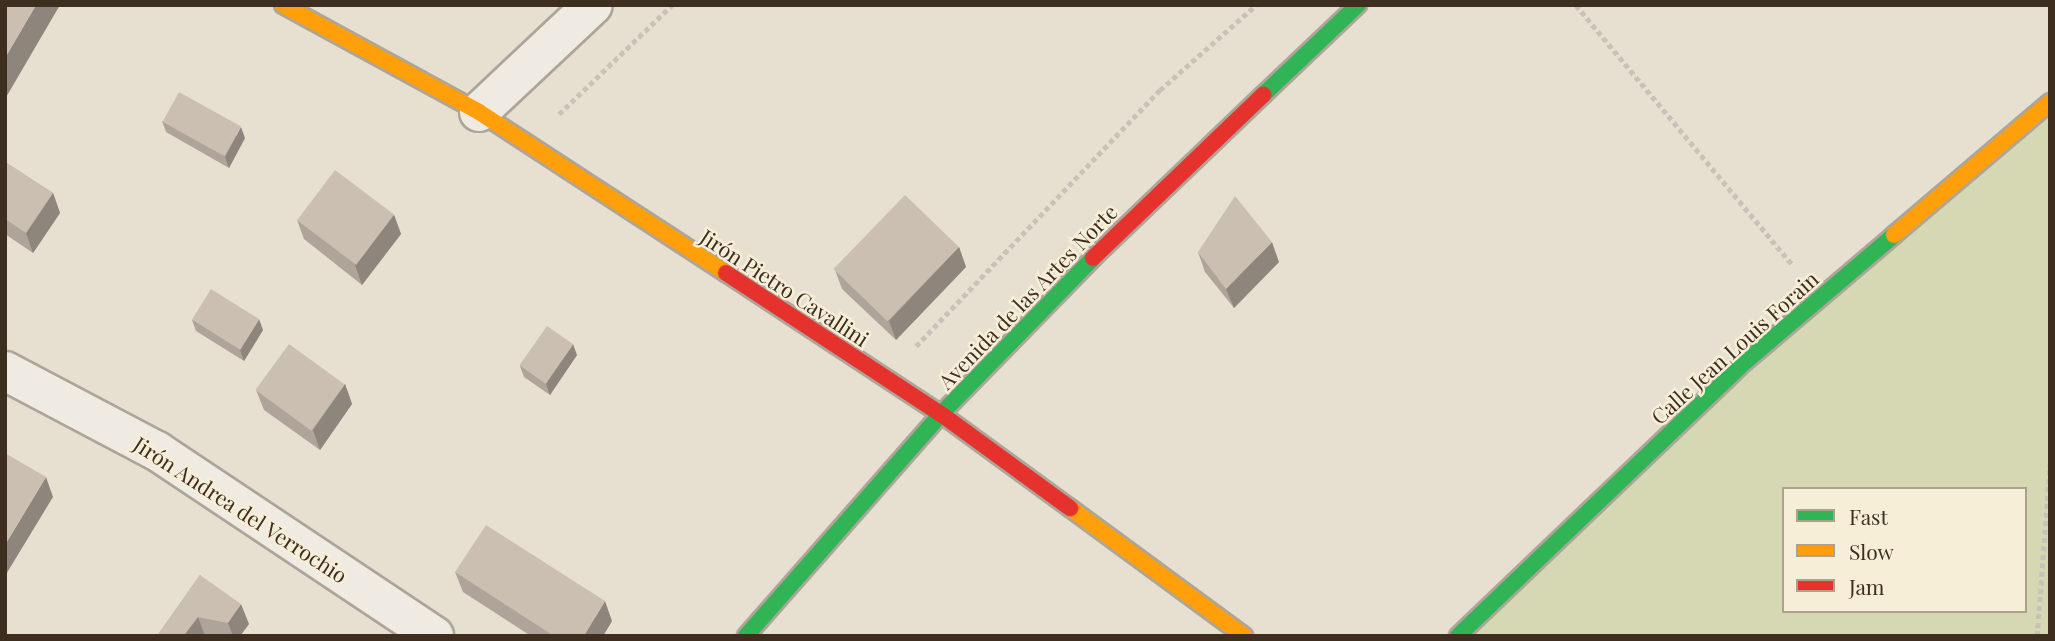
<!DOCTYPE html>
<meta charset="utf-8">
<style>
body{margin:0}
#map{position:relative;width:2055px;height:641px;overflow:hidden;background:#e7e0d1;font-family:"Playfair Display",serif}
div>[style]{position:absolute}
.green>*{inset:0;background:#d6d7b3}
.path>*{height:4.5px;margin-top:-2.25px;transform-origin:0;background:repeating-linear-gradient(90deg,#c8c2b9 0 5px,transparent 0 8.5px)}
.roads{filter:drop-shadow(2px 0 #ada599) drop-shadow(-2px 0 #ada599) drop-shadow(0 2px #ada599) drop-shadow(0 -2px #ada599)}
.street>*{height:38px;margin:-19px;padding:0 19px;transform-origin:19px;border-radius:19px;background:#efebe3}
.fast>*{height:16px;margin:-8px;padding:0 8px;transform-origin:8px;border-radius:8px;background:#30b455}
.slow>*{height:16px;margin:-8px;padding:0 8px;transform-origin:8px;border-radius:8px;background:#ff9f0a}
.jam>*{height:16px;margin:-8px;padding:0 8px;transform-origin:8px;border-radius:8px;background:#e5322d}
.wall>*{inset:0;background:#afa499}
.shaded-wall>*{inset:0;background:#8e867d}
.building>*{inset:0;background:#cbbfb2;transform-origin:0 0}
span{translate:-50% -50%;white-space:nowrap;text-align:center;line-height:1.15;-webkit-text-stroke:5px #f7eed8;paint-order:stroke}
.street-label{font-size:21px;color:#3d2e20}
.frame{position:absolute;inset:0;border:7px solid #3d2e20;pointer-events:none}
.legend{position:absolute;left:1782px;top:487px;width:245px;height:126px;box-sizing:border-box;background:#f7eed8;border:2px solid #ada18e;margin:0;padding:9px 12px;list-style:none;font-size:21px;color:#3d2e20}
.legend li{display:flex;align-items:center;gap:14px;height:35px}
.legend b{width:35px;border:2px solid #ada18e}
</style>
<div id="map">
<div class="green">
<div style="clip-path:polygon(evenodd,2050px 102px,2050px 636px,1458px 636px,2050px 102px,1784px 489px,2025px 489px,2025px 611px,1784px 611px,1784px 489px)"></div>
</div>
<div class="path">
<div style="left:1576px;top:5px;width:339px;rotate:50.2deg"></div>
<div style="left:559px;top:114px;width:157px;rotate:-44deg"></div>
<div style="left:916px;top:346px;width:354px;rotate:-46.4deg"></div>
<div style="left:1160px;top:90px;width:128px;rotate:-41.5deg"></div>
<div style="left:2037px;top:636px;width:172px;rotate:-85.7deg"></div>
</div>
<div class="roads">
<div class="street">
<div style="left:479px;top:112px;width:156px;rotate:-43.2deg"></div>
<div style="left:5px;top:371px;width:172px;rotate:27.8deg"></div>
<div style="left:157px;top:451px;width:333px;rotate:33.7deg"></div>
</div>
<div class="fast">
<div style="left:1263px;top:95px;width:131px;rotate:-43.5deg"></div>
<div style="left:746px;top:636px;width:295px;rotate:-48.7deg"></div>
<div style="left:941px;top:414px;width:218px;rotate:-45.7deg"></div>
<div style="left:1458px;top:636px;width:388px;rotate:-43.7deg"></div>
<div style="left:1738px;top:368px;width:205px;rotate:-40.4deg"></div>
</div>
<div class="slow">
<div style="left:283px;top:5px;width:223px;rotate:28.6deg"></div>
<div style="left:479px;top:112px;width:295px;rotate:33.1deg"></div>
<div style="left:1894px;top:235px;width:205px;rotate:-40.4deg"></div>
<div style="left:1070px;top:508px;width:216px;rotate:36.3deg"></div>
</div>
<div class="jam">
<div style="left:1093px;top:258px;width:236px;rotate:-43.8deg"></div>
<div style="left:726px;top:273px;width:257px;rotate:33.3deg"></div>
<div style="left:941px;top:414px;width:160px;rotate:36.1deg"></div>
</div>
</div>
<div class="wall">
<div style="clip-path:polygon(162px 121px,245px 138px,229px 168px,166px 132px)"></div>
<div style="clip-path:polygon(5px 162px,53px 193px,60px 213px,33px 253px,5px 234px)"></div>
<div style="clip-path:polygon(394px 215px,401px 234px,362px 285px,304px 239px,297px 220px)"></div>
<div style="clip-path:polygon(959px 247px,966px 267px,896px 340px,842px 289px,835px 270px)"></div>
<div style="clip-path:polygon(1198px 252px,1279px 262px,1234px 308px,1205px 272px)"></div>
<div style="clip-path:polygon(192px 320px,263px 330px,244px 361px,196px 331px)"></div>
<div style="clip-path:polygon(577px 355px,550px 395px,524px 377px,520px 366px)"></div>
<div style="clip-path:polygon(345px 384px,352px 404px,320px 450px,264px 410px,256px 390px)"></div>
<div style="clip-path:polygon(455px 572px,612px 621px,603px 636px,531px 636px,463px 592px)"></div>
<div style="clip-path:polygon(200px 575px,249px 624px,240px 636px,157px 636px)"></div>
</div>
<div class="shaded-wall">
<div style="clip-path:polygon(36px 5px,60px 5px,5px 99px,5px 58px)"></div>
<div style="clip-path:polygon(241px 127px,245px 138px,229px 168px,225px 157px)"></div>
<div style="clip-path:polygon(53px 193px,60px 213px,33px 253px,26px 233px)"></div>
<div style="clip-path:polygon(394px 215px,401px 234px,362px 285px,355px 265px)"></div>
<div style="clip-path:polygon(1272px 242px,1279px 262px,1234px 308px,1226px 289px)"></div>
<div style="clip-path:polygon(959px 247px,966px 267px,896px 340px,889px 321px)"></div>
<div style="clip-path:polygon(259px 319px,263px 330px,244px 361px,240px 350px)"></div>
<div style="clip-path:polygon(573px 344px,577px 355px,550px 395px,546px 384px)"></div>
<div style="clip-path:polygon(345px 384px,352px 404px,320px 450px,313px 430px)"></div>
<div style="clip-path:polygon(46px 477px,53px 497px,5px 576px,5px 545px)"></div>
<div style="clip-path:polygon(605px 601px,612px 621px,603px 636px,584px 636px)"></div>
<div style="clip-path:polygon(241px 604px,249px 624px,240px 636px,233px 636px,228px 623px)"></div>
<div style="clip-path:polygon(198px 617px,205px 636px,185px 636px,185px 634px)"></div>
</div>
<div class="building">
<div style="clip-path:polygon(5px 5px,36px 5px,5px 58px)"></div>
<div style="left:179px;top:92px;width:71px;height:34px;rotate:29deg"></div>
<div style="clip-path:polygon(5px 162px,53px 193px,26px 233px,5px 219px)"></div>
<div style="left:335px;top:170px;width:74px;height:63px;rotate:37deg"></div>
<div style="left:905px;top:195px;width:75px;height:103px;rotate:44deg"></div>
<div style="clip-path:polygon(1235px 196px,1272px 242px,1226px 289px,1198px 252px)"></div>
<div style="left:211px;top:289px;width:57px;height:36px;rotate:32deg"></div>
<div style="left:547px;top:326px;width:32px;height:48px;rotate:35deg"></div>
<div style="left:289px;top:344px;width:69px;height:57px;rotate:36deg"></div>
<div style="clip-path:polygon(5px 453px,46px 477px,5px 545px)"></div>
<div style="clip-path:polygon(486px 525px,605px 601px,584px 636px,554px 636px,455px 572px)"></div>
<div style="clip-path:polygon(200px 575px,241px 604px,228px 623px,198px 617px,185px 634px,187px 636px,157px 636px)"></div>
</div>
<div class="street-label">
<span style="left:785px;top:287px;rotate:33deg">Jirón Pietro Cavallini</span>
<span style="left:1027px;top:296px;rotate:-46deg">Avenida de las Artes Norte</span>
<span style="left:1734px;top:347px;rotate:-42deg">Calle Jean Louis Forain</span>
<span style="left:241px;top:509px;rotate:33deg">Jirón Andrea del Verrochio</span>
</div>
<div class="frame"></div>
<ul class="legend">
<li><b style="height:9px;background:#30b455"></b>Fast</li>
<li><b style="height:9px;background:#ff9f0a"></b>Slow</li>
<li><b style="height:9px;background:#e5322d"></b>Jam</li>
</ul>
</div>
